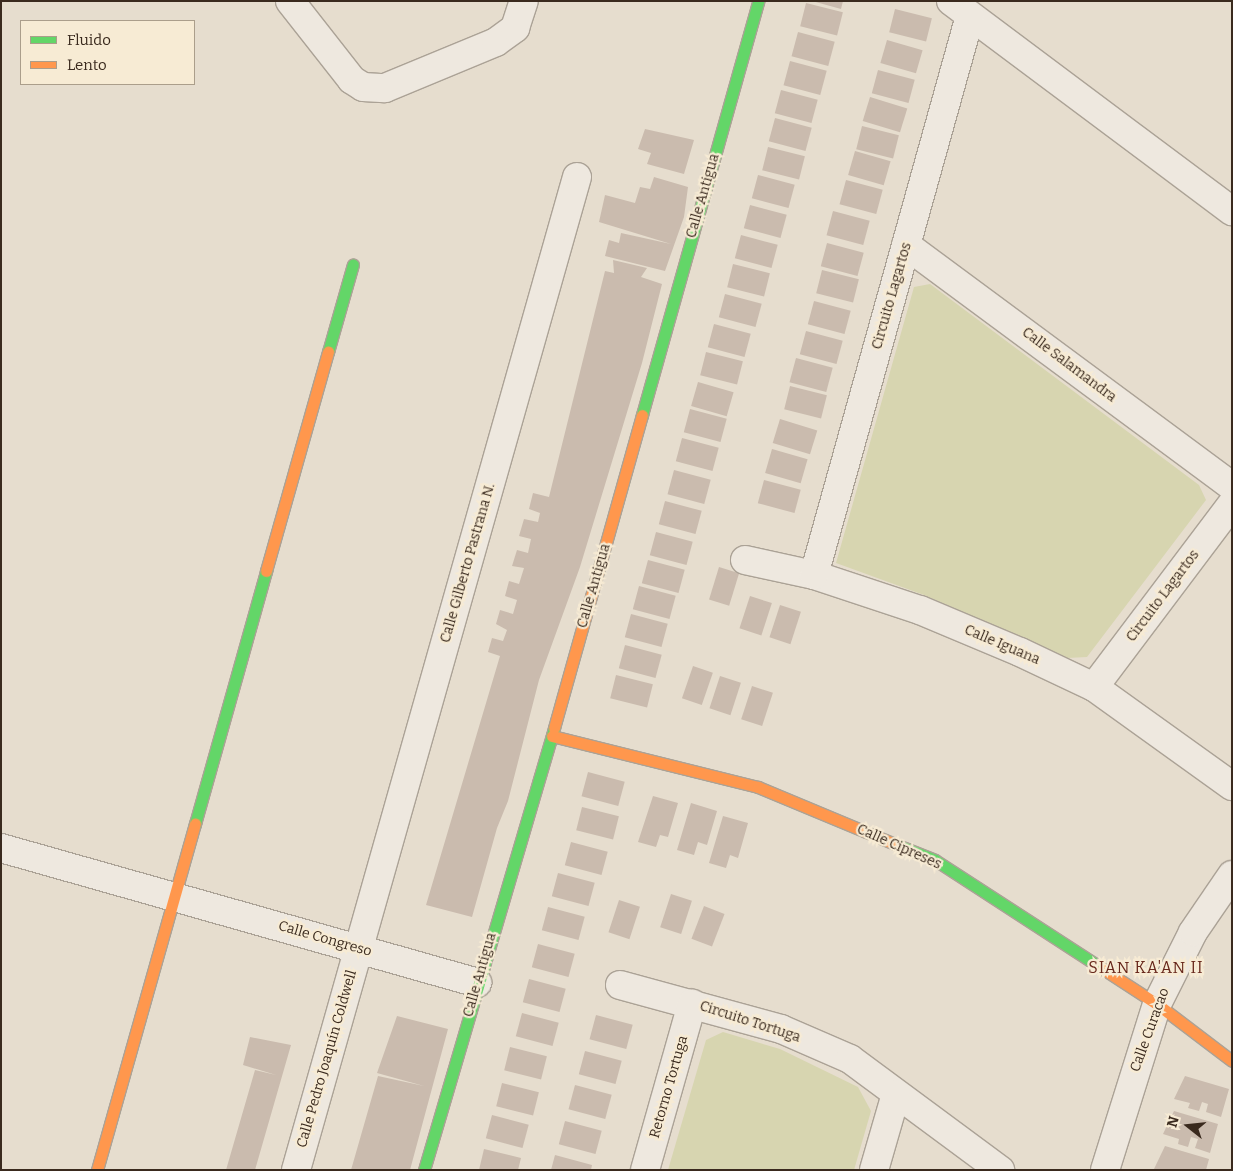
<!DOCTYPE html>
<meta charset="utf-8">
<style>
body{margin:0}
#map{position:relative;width:1233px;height:1171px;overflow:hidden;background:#e6ddce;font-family:Bitter,serif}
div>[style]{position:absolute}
.green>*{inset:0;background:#d7d5b0}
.building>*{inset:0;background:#cabbae;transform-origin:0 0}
.roads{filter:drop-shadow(1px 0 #aba296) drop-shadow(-1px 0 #aba296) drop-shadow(0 1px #aba296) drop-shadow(0 -1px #aba296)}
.street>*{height:28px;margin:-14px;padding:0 14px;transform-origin:14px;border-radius:14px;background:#eee8df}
.fast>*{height:11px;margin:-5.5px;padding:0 5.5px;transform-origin:5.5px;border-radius:5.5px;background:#63d668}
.slow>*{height:11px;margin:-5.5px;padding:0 5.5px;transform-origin:5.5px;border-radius:5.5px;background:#ff974d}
span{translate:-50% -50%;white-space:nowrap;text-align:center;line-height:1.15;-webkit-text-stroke:4.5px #f7ebd4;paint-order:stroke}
.street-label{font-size:14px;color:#3a2a1e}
.quarter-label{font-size:16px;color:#68281c;letter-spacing:1px}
.frame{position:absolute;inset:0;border:2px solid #3a2a1e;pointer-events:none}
.legend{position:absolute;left:20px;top:20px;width:175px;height:65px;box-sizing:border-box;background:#f7ebd4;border:1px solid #ab9e8b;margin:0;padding:6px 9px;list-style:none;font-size:15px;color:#3a2a1e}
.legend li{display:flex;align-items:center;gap:10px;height:25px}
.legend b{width:25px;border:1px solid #ab9e8b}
.north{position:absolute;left:1163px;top:1101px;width:50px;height:50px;-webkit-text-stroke:4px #f7ebd4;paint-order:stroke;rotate:286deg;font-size:14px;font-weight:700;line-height:20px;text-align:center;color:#3a2a1e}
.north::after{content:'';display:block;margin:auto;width:18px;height:22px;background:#3a2a1e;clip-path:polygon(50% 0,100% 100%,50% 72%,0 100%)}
</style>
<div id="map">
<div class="green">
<div style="clip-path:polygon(930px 284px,1199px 485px,1206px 500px,1087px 657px,1067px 658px,924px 595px,836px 563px,914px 287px)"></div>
<div style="clip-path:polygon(723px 1032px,780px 1049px,858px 1087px,871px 1111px,854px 1170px,668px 1170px,706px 1040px)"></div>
</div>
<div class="building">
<div style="clip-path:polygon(812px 1px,843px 1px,841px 9px)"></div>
<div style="left:806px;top:3px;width:38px;height:24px;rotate:14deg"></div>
<div style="left:895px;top:9px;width:38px;height:24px;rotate:14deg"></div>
<div style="left:798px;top:32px;width:38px;height:25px;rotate:15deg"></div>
<div style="left:887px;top:40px;width:37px;height:24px;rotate:16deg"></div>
<div style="left:790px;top:61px;width:38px;height:25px;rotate:15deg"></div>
<div style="left:878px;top:70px;width:38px;height:24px;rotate:15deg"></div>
<div style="left:781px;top:90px;width:38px;height:24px;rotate:15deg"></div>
<div style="left:870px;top:97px;width:39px;height:25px;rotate:17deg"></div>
<div style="left:775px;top:118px;width:38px;height:24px;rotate:15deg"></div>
<div style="left:862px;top:126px;width:38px;height:24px;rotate:14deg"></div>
<div style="clip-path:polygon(645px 129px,694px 140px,684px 174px,647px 164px,651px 153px,638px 149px)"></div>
<div style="left:768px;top:147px;width:38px;height:24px;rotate:14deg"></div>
<div style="left:855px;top:151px;width:37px;height:25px;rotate:16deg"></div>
<div style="left:758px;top:175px;width:38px;height:24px;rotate:15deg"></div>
<div style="clip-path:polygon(654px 177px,688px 187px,684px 217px,665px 271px,605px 256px,609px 240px,619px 243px,621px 233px,671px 244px,599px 222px,605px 195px,635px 203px,640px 187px,650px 189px)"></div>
<div style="left:846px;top:180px;width:38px;height:25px;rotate:15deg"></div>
<div style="left:750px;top:205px;width:38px;height:24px;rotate:15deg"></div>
<div style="left:833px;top:211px;width:38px;height:25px;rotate:15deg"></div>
<div style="left:741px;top:235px;width:38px;height:24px;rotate:15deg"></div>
<div style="left:827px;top:243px;width:38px;height:24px;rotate:15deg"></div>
<div style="clip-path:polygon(613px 260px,647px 268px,641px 277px,662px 284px,642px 363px,580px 567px,539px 680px,508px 801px,497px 828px,472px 917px,426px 905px,500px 656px,488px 652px,492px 638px,503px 641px,507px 630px,496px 624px,500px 610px,513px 614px,517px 600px,505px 596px,509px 581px,519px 584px,524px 568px,512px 566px,517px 550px,528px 553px,531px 539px,519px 536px,524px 519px,538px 522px,540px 513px,529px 509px,533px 493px,549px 497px,605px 271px,614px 273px)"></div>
<div style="left:733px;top:264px;width:38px;height:24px;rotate:14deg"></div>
<div style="left:822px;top:270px;width:38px;height:24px;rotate:14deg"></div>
<div style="left:725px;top:294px;width:38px;height:24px;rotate:15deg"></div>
<div style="left:814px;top:301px;width:38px;height:24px;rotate:15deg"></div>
<div style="left:714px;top:324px;width:38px;height:24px;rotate:15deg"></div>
<div style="left:806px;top:331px;width:38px;height:24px;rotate:15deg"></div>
<div style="left:706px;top:352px;width:38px;height:24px;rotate:14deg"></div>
<div style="left:796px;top:358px;width:38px;height:25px;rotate:15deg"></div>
<div style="left:698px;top:382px;width:37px;height:25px;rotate:16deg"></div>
<div style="left:790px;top:386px;width:38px;height:24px;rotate:14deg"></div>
<div style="left:690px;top:409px;width:38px;height:24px;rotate:15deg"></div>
<div style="left:780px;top:419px;width:39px;height:25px;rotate:17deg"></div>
<div style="left:682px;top:438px;width:38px;height:24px;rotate:15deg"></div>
<div style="left:772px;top:449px;width:37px;height:25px;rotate:16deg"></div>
<div style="left:674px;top:470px;width:38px;height:25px;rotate:15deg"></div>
<div style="left:764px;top:480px;width:38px;height:24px;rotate:15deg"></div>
<div style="left:665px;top:501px;width:38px;height:24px;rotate:15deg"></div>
<div style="left:656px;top:532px;width:38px;height:24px;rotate:15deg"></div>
<div style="left:648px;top:560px;width:38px;height:24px;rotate:15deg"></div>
<div style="left:719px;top:567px;width:21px;height:34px;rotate:17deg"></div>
<div style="left:639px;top:586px;width:38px;height:24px;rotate:15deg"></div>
<div style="left:750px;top:596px;width:23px;height:34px;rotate:18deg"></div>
<div style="left:780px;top:605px;width:22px;height:34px;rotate:18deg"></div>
<div style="left:631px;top:614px;width:38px;height:24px;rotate:15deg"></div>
<div style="left:625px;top:645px;width:38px;height:24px;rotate:15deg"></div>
<div style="left:693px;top:666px;width:21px;height:34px;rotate:19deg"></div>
<div style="left:616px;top:675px;width:38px;height:24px;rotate:14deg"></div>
<div style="left:720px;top:676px;width:22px;height:34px;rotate:18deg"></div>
<div style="left:752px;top:686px;width:22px;height:35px;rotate:18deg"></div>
<div style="left:588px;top:772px;width:38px;height:25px;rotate:15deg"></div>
<div style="clip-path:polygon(653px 796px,678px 803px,668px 837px,660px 835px,656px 847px,638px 842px)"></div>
<div style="clip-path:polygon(691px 803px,717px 811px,707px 845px,698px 842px,694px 855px,677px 850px)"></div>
<div style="left:582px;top:807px;width:38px;height:24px;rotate:14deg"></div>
<div style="clip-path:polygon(723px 816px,748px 823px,738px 858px,730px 855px,726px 868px,709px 863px)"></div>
<div style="left:571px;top:842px;width:38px;height:24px;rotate:15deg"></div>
<div style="left:558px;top:873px;width:38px;height:24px;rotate:15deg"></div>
<div style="left:671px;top:894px;width:22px;height:35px;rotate:18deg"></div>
<div style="left:619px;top:900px;width:22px;height:34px;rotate:18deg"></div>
<div style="left:704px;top:906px;width:22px;height:35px;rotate:21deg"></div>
<div style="left:548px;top:907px;width:38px;height:24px;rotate:15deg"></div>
<div style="left:538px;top:944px;width:38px;height:24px;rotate:15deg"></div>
<div style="left:529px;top:979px;width:38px;height:24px;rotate:15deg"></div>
<div style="left:522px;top:1013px;width:38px;height:24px;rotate:15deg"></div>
<div style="left:596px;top:1015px;width:38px;height:25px;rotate:15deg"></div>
<div style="clip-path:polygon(397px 1016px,448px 1029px,410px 1170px,351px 1170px,378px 1076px,424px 1086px,377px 1073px)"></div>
<div style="clip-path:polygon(250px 1037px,291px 1045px,255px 1170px,226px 1170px,255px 1070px,276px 1075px,243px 1065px)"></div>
<div style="left:510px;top:1047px;width:38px;height:24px;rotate:14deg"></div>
<div style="left:585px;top:1051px;width:38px;height:24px;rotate:15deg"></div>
<div style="clip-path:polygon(1185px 1076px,1229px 1089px,1221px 1117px,1206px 1112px,1208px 1104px,1202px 1102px,1199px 1111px,1188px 1108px,1190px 1103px,1174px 1099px)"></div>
<div style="left:502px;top:1083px;width:38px;height:24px;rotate:14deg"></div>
<div style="left:575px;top:1085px;width:38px;height:25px;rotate:15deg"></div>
<div style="clip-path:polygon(1174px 1111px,1218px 1124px,1210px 1153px,1195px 1148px,1198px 1139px,1191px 1137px,1188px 1147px,1178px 1144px,1179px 1139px,1163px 1134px)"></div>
<div style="left:492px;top:1115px;width:38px;height:24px;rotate:15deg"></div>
<div style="left:565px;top:1121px;width:38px;height:24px;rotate:15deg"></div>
<div style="clip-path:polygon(1165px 1146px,1209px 1159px,1206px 1170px,1154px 1169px)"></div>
<div style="clip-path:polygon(484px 1149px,521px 1158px,518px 1170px,479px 1170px)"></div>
<div style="clip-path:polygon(555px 1155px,592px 1165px,591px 1170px,551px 1170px)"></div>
</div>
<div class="roads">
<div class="street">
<div style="left:290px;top:1px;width:100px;rotate:51.9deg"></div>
<div style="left:352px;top:80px;width:13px;rotate:32deg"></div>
<div style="left:363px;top:87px;width:22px;rotate:3deg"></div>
<div style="left:385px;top:88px;width:120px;rotate:-22.5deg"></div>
<div style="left:496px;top:42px;width:24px;rotate:-36deg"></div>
<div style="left:515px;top:28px;width:28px;rotate:-72deg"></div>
<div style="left:951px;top:1px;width:351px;rotate:36.8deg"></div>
<div style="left:906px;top:245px;width:405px;rotate:36.5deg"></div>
<div style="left:745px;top:560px;width:71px;rotate:12.3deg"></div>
<div style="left:814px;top:575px;width:112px;rotate:18.3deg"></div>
<div style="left:920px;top:610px;width:108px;rotate:22.8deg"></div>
<div style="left:1020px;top:652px;width:82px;rotate:25.3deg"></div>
<div style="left:1094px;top:687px;width:170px;rotate:35.7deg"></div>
<div style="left:814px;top:575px;width:580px;rotate:-74.41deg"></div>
<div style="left:1094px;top:687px;width:229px;rotate:-53deg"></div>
<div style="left:1px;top:848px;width:495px;rotate:15.8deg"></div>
<div style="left:620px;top:985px;width:167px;rotate:15.3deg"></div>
<div style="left:781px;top:1029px;width:75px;rotate:23.5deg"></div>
<div style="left:850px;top:1059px;width:187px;rotate:36.5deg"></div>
<div style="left:296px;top:1170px;width:1032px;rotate:-74.2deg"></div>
<div style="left:645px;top:1170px;width:173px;rotate:-74.2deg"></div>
<div style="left:874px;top:1170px;width:79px;rotate:-73.9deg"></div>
<div style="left:1105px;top:1170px;width:174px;rotate:-72.6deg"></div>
<div style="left:1157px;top:1004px;width:80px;rotate:-63.4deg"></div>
<div style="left:1193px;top:932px;width:69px;rotate:-55.6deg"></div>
</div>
<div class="fast">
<div style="left:328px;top:352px;width:91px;rotate:-74.1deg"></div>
<div style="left:642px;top:415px;width:430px;rotate:-74.3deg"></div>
<div style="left:195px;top:824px;width:263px;rotate:-74.3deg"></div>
<div style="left:895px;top:844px;width:43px;rotate:21.8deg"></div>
<div style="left:935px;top:860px;width:200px;rotate:33deg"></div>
<div style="left:424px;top:1170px;width:461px;rotate:-73.6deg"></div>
</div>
<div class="slow">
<div style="left:266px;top:571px;width:228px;rotate:-74.2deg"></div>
<div style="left:554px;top:728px;width:325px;rotate:-74.3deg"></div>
<div style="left:552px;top:736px;width:212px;rotate:13.9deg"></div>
<div style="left:758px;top:787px;width:148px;rotate:22.6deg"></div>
<div style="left:1103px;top:969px;width:64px;rotate:32.9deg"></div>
<div style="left:1157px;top:1004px;width:94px;rotate:37.2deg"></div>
<div style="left:97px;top:1170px;width:360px;rotate:-74.2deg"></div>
</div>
</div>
<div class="street-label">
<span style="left:703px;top:196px;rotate:-74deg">Calle Antigua</span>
<span style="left:892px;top:296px;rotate:-74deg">Circuito Lagartos</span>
<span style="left:1069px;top:365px;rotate:37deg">Calle Salamandra</span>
<span style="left:468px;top:563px;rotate:-74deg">Calle Gilberto Pastrana N.</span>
<span style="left:594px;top:586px;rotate:-74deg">Calle Antigua</span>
<span style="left:1163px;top:596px;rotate:-53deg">Circuito Lagartos</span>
<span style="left:1002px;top:645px;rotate:23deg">Calle Iguana</span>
<span style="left:899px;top:847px;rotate:24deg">Calle Cipreses</span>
<span style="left:325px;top:939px;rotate:16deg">Calle Congreso</span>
<span style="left:480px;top:975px;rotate:-74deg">Calle Antigua</span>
<span style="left:750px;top:1022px;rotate:18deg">Circuito Tortuga</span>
<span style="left:1150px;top:1030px;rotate:-70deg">Calle Curacao</span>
<span style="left:327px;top:1059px;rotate:-74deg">Calle Pedro Joaquín Coldwell</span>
<span style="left:669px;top:1087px;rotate:-74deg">Retorno Tortuga</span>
</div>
<div class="quarter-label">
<span style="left:1146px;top:968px">SIAN KA'AN II</span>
</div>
<div class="frame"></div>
<ul class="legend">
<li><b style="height:6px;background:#63d668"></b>Fluido</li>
<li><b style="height:6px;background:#ff974d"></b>Lento</li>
</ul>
<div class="north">N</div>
</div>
